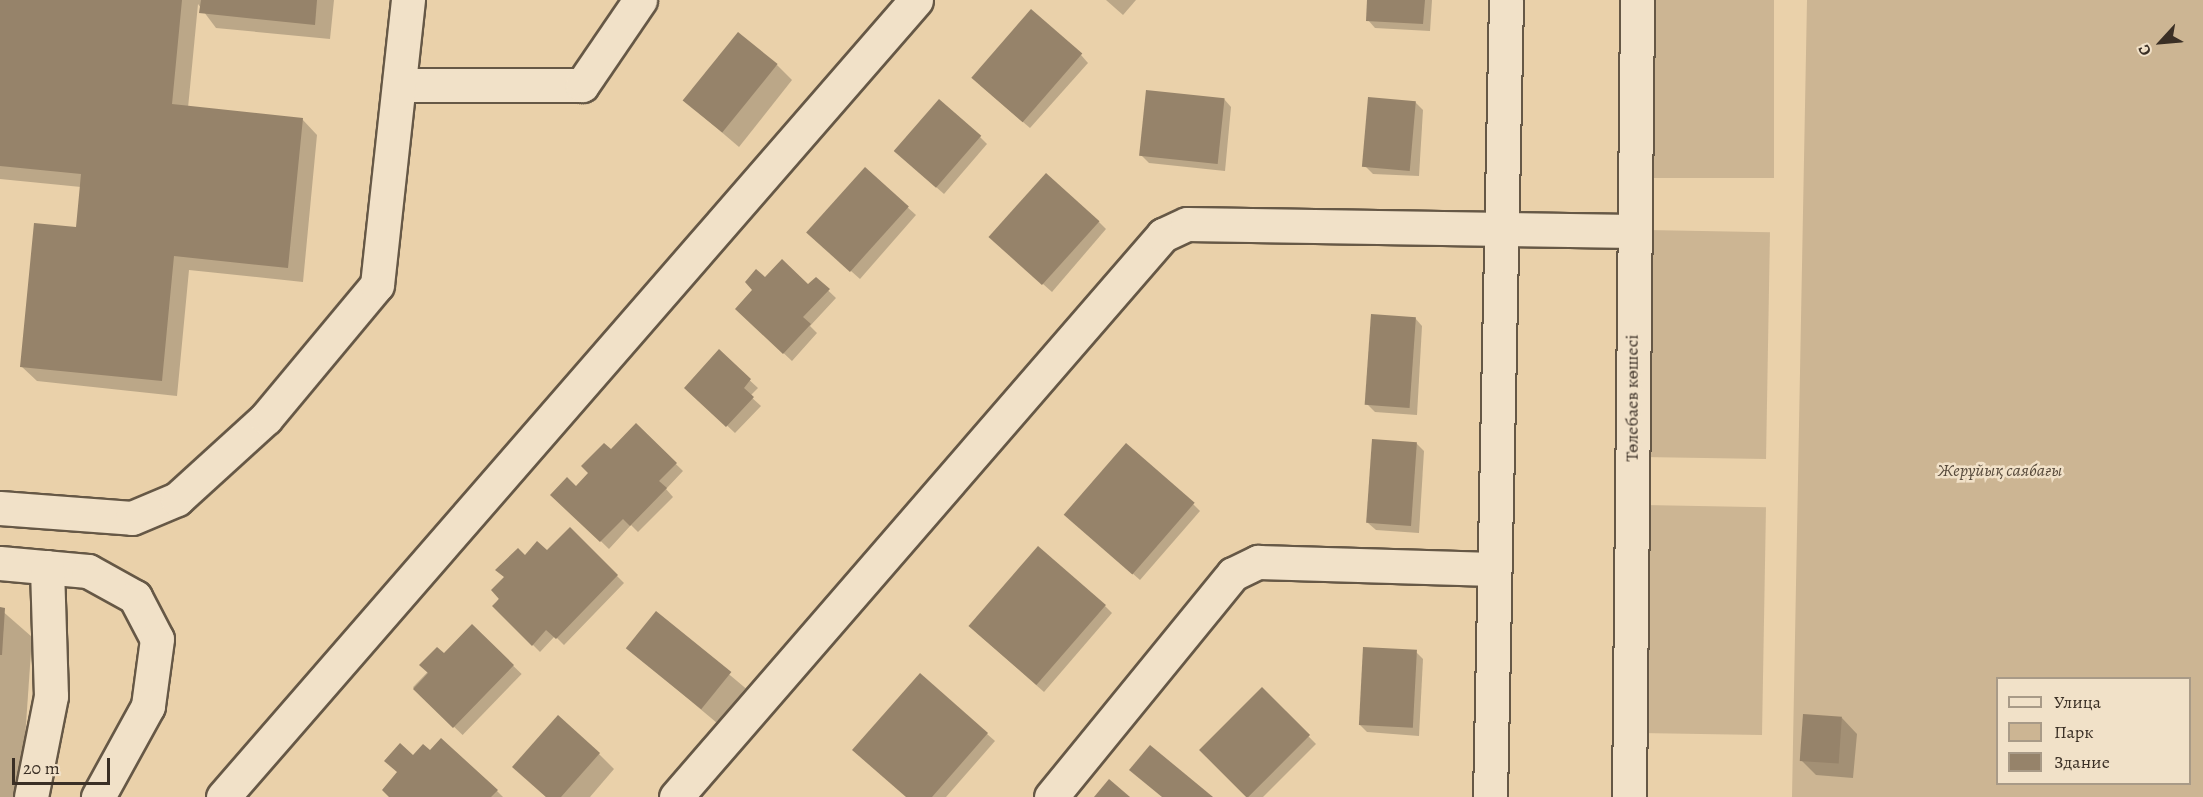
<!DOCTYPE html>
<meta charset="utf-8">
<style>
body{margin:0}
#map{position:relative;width:2203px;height:797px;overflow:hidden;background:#ead1aa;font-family:Alegreya,serif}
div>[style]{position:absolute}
.green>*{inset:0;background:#ccb593;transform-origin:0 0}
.shadow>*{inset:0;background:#0003;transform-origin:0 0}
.building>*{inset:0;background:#96836a;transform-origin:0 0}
.roads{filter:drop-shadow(2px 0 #665846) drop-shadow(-2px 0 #665846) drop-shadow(0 2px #665846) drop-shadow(0 -2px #665846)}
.minor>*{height:33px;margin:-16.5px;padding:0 16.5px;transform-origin:16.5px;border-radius:16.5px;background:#f1e1c8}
span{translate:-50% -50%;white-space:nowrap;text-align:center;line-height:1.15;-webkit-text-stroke:5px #f1e1c8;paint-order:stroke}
.street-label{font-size:18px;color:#3a2f25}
.park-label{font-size:18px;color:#574a3b;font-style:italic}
.legend{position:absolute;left:1996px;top:677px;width:195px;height:108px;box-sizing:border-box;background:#f1e1c8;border:2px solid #a89a87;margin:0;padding:8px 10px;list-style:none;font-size:18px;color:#3a2f25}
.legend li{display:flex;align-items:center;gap:12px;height:30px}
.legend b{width:30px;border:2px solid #a89a87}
.north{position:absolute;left:2131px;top:12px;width:60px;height:60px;-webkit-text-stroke:4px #f1e1c8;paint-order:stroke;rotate:244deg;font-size:16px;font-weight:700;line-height:24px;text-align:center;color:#3a2f25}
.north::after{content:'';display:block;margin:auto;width:21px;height:27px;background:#3a2f25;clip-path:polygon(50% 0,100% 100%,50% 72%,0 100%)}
.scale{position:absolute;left:12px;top:758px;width:98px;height:27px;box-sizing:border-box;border:3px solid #3a2f25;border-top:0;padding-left:8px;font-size:18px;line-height:21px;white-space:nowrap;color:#3a2f25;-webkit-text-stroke:4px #f1e1c8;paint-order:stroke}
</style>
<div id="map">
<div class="green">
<div style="left:1651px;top:0;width:123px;height:178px"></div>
<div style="clip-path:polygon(evenodd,1807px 0,2203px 0,2203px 797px,1792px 797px,1807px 0,1998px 678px,2190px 678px,2190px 784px,1998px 784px,1998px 678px)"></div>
<div style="left:1647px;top:230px;width:123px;height:227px;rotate:1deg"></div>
<div style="left:1644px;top:505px;width:122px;height:228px;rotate:1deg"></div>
</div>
<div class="shadow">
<div style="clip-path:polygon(0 0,334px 0,330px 39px,216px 28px,198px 4px,188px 108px,302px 119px,317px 135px,303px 282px,189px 270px,177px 396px,37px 381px,21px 366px,77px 229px,81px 187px,0 179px)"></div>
<div style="clip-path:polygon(1106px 0,1136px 0,1123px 15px)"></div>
<div style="clip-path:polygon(1369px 0,1432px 0,1430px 31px,1375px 28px,1368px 20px)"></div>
<div style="clip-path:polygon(1081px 55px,1088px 63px,1030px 128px,980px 85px)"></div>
<div style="clip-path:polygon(777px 65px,792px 80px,739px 147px,685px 101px)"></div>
<div style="clip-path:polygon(1224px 99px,1231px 107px,1225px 171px,1149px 163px,1142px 156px)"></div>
<div style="clip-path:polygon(1415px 102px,1423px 110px,1419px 176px,1373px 174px,1365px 166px)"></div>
<div style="clip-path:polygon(980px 137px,987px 144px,944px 194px,903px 158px)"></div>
<div style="clip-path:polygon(865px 169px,916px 215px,860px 279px,816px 240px)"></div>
<div style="clip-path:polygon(1099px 222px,1106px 229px,1052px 292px,999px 245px)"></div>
<div style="clip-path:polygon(765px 279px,808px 286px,816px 279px,836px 298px,810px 326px,817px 333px,792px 361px,744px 316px)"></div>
<div style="clip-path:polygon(1415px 318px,1422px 326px,1417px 415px,1375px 412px,1368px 405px)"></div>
<div style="clip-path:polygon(719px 352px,758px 388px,750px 396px,761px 406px,735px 433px,686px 387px)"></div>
<div style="clip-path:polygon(636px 425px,683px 471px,666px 489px,673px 497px,638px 532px,631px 525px,609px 549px,553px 495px,576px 488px)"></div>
<div style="clip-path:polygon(1416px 443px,1424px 451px,1419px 533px,1376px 530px,1368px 523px)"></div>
<div style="clip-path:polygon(1193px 504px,1200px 511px,1140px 580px,1074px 522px)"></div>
<div style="clip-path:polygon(570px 529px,624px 583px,564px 645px,555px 636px,540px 652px,494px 606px,525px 557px,547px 552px)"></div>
<div style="clip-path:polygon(1105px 606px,1112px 613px,1044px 692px,977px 633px)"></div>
<div style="clip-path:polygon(0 609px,32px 637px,21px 797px,0 797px)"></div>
<div style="left:656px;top:613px;width:117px;height:45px;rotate:40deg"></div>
<div style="left:472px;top:626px;width:69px;height:85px;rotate:44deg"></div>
<div style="clip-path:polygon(1416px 652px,1423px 659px,1419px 736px,1367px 732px,1360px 725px)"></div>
<div style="clip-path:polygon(920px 675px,995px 741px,946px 797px,907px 797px)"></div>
<div style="clip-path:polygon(1262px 689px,1316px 744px,1263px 797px,1247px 797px,1201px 750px)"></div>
<div style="clip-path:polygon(1842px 718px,1857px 734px,1853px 778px,1816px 775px,1801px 760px)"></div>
<div style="clip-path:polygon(599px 754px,614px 769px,590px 797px,546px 797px,514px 767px)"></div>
<div style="clip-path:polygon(413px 757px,497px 791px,503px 797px,391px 797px)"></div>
</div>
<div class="building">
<div style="clip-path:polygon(0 0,182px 0,172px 104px,303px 118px,288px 268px,174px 256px,162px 381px,20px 367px,34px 223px,76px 227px,81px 174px,0 166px)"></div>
<div style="clip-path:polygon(201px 0,317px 0,315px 25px,199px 13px)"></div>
<div style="clip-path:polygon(1367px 0,1425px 0,1423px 24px,1366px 21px)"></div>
<div style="left:1031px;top:9px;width:68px;height:91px;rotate:41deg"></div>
<div style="left:738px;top:32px;width:51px;height:88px;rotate:39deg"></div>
<div style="left:1146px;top:90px;width:79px;height:66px;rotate:6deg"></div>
<div style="left:1368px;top:97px;width:48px;height:70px;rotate:5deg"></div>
<div style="left:939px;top:99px;width:56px;height:69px;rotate:41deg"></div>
<div style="left:865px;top:167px;width:59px;height:88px;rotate:42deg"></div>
<div style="left:1046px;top:173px;width:72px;height:86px;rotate:42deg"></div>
<div style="clip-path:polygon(782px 259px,808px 284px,816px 277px,830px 289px,803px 317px,811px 324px,783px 354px,735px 309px,752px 290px,745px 282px,756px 269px,765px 277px)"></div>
<div style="left:1371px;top:314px;width:45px;height:91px;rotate:4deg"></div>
<div style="clip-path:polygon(719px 349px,751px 379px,744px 388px,754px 397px,726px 427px,684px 388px)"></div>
<div style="clip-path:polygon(636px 423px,677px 463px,659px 481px,667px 488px,630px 526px,623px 519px,600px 542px,550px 495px,567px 477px,576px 486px,588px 473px,581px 466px,604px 443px,611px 449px)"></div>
<div style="left:1372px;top:439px;width:45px;height:84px;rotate:4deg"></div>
<div style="left:1126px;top:443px;width:91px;height:95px;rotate:41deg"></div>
<div style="clip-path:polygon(570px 527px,618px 575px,556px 639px,546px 630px,532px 646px,492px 606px,499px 599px,491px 590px,504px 577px,495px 570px,518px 548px,525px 555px,537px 541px,547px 550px)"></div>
<div style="left:1038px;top:546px;width:90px;height:106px;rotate:41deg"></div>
<div style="clip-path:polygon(0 607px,5px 608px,2px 655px,0 655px)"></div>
<div style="left:656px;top:611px;width:97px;height:48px;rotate:39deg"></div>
<div style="clip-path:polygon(472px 624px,514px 665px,453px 728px,413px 689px,428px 673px,419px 665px,437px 647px,444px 653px)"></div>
<div style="left:1363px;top:647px;width:54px;height:78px;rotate:3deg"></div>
<div style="clip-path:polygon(920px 673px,988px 733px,932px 797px,906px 797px,852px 750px)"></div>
<div style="left:1262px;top:687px;width:68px;height:89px;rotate:45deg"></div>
<div style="left:1803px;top:714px;width:39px;height:47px;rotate:4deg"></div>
<div style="clip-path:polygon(558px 715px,600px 753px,561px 797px,546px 797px,512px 767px)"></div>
<div style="clip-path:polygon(441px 738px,498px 790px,491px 797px,389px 797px,382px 790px,397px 772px,384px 761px,400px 743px,413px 755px,423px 744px,430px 750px)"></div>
<div style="clip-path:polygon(1150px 745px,1213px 797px,1162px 797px,1129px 770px)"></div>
<div style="clip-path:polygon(1109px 779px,1130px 797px,1094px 797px)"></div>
</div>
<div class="roads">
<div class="minor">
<div style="left:399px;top:85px;width:183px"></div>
<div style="left:582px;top:85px;width:103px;rotate:-55.7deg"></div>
<div style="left:0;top:508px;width:132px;rotate:4.3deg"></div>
<div style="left:132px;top:518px;width:49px;rotate:-22.9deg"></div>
<div style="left:177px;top:499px;width:120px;rotate:-42.3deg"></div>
<div style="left:266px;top:418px;width:173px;rotate:-50.2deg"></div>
<div style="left:377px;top:285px;width:287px;rotate:-83.8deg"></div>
<div style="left:0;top:563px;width:88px;rotate:5.2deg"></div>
<div style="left:88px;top:571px;width:54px;rotate:29deg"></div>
<div style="left:135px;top:597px;width:47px;rotate:62.4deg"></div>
<div style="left:157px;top:639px;width:68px;rotate:97.7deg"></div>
<div style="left:148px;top:706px;width:104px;rotate:118.8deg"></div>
<div style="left:31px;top:797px;width:103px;rotate:-78.8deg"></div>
<div style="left:51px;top:696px;width:129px;rotate:-91.8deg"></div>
<div style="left:223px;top:797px;width:1056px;rotate:-48.99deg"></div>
<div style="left:676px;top:797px;width:744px;rotate:-49.09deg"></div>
<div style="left:1163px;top:235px;width:26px;rotate:-25deg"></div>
<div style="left:1187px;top:224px;width:446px;rotate:0.9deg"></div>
<div style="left:1051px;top:797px;width:288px;rotate:-50.8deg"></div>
<div style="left:1233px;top:574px;width:28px;rotate:-26deg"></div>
<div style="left:1258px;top:562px;width:235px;rotate:1.7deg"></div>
<div style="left:1490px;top:797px;width:797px;rotate:-88.85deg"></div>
<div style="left:1629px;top:797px;width:797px;rotate:-89.42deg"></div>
</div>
</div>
<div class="street-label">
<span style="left:1632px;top:398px;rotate:-90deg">Төлебаев көшесі</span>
</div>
<div class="park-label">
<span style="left:2000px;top:470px">Жерұйық саябағы</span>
</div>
<ul class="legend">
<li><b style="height:8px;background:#f1e1c8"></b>Улица</li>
<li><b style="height:16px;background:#ccb593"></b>Парк</li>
<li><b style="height:16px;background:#96836a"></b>Здание</li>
</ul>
<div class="north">С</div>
<div class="scale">20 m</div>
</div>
